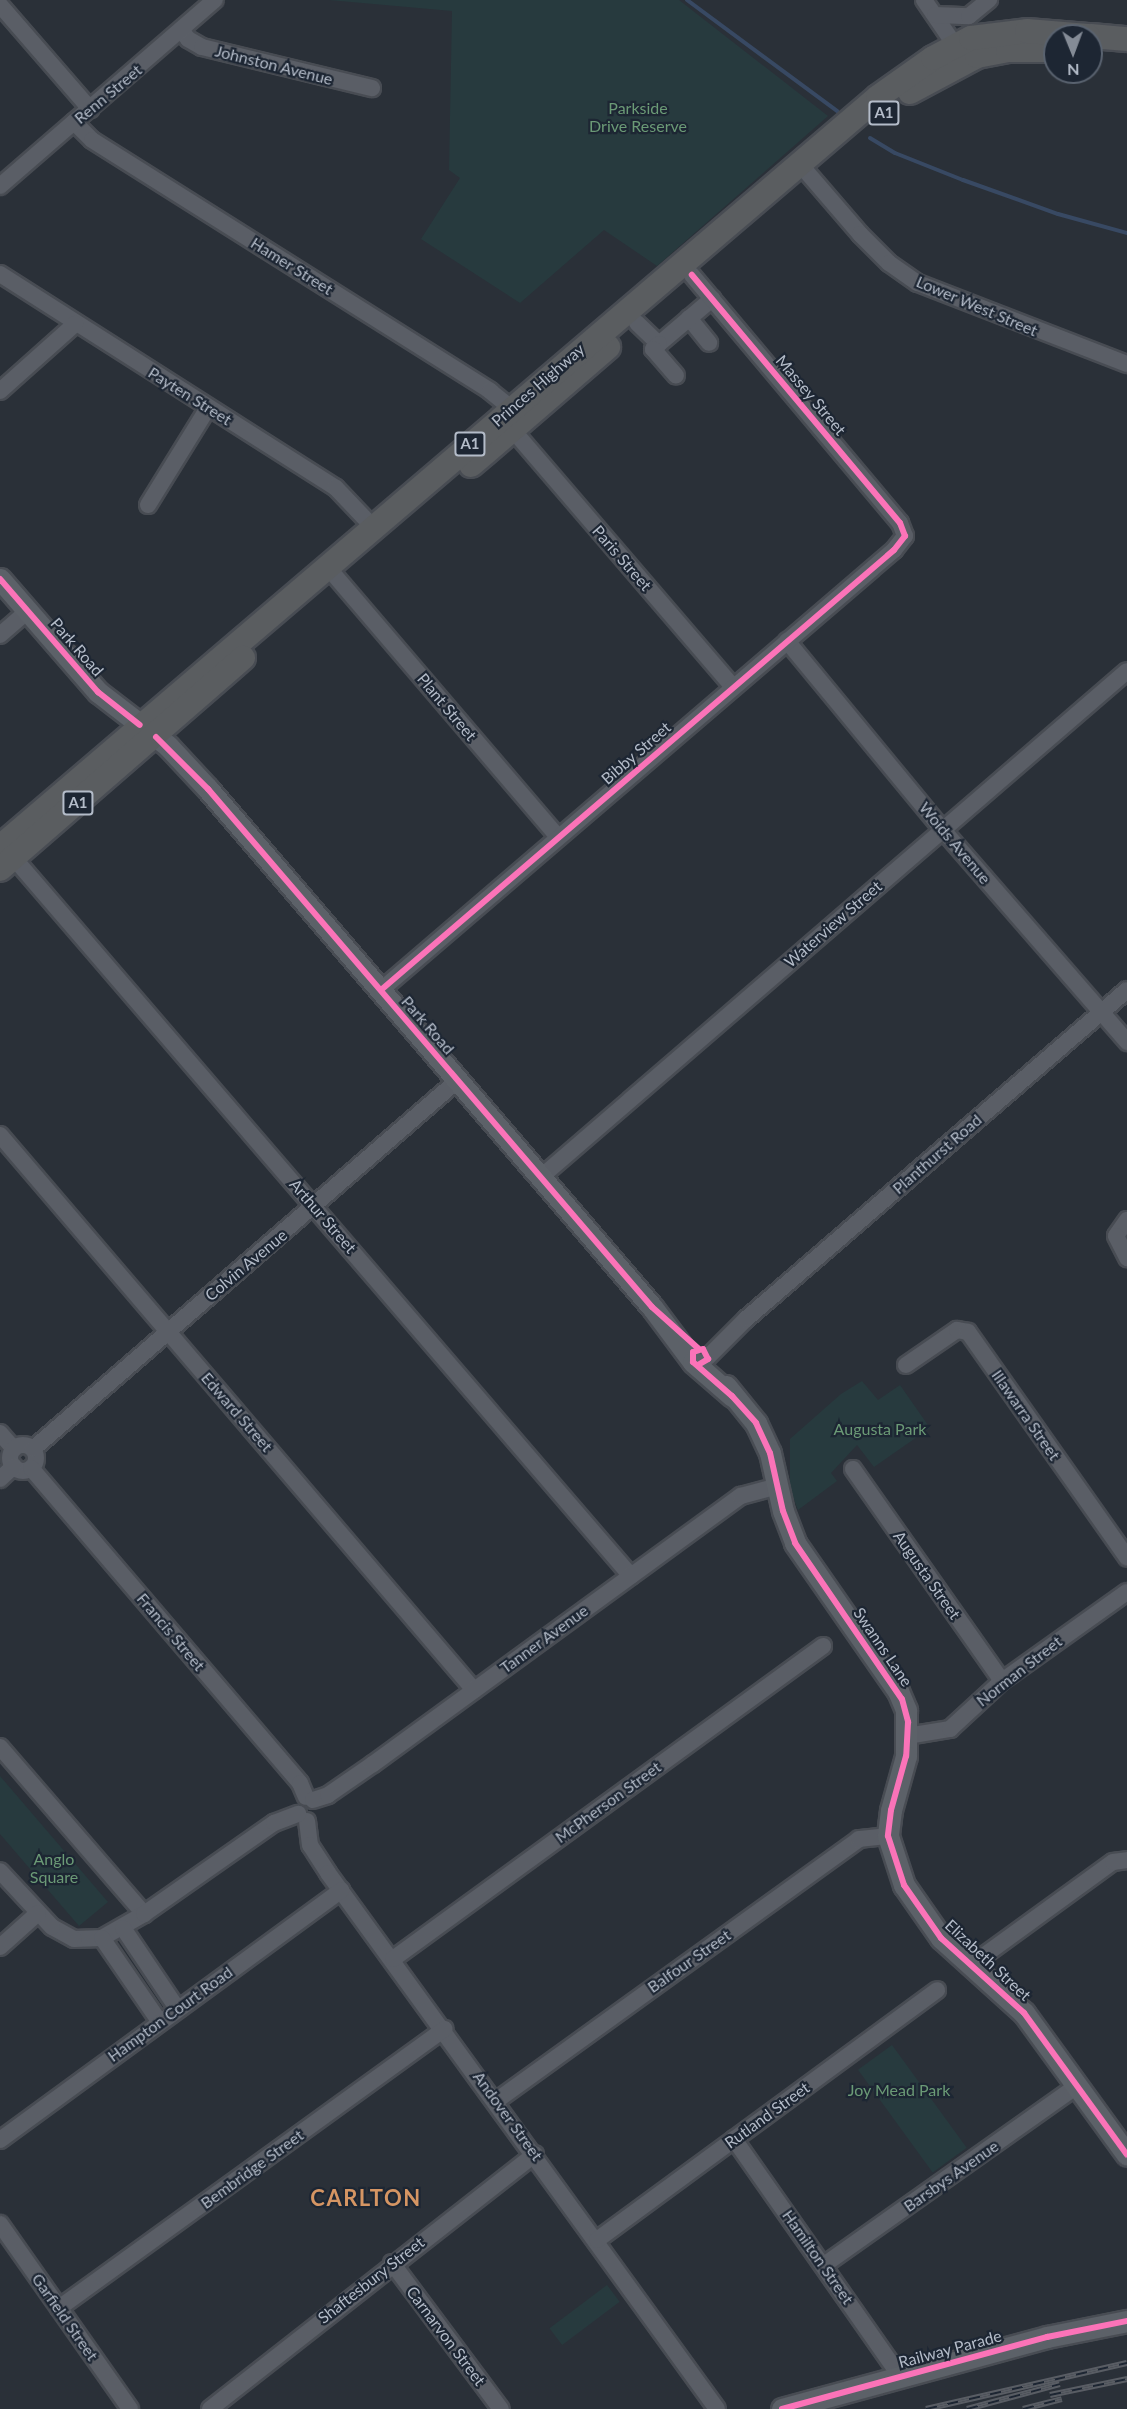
<!DOCTYPE html>
<style>
body{margin:0}
#map{position:relative;width:1127px;height:2409px;overflow:hidden;background:#2a3038;font-family:Lato,sans-serif}
div>[style]{position:absolute}
.green>*{inset:0;background:#273a3e;transform-origin:0 0}
.stream>*{height:4px;margin:-2px;padding:0 2px;transform-origin:2px;border-radius:2px;background:#384963}
.roads{filter:drop-shadow(2px 0 #484c53) drop-shadow(-2px 0 #484c53) drop-shadow(0 2px #484c53) drop-shadow(0 -2px #484c53)}
.minor>*{height:16px;margin:-8px;padding:0 8px;transform-origin:8px;border-radius:8px;background:#5a5e66}
.minor>.ring{margin:-8px;padding:0;box-sizing:content-box;background:none;border:16px solid #5a5e66;border-radius:50%}
.major>*{height:21px;margin:-10.5px;padding:0 10.5px;transform-origin:10.5px;border-radius:10.5px;background:#5c6168}
.highway>*{height:24px;margin:-12px;padding:0 12px;transform-origin:12px;border-radius:12px;background:#5a5d60}
.rail>*{height:6px;margin-top:-3px;transform-origin:0;background:repeating-linear-gradient(90deg,#1d2633 0 11px,#595d64 0 22px);box-sizing:border-box;border-block:2px solid #595d64}
.cycleway>*{height:6px;margin:-3px;padding:0 3px;transform-origin:3px;border-radius:3px;background:#fb73b8}
span{translate:-50% -50%;white-space:nowrap;text-align:center;line-height:1.15;-webkit-text-stroke:4.5px #1d2633;paint-order:stroke}
.shield-label span{padding:2px 4px;background:#1d2633;border:2px solid;border-radius:4px;-webkit-text-stroke-width:0}
.shield-label{font-size:15px;color:#b4bcc9;font-weight:700}
.street-label{font-size:16px;color:#b4bcc9}
.park-label{font-size:16px;color:#6b9a76}
.district-label{font-size:22px;color:#d59563;font-weight:700;letter-spacing:1.5px}
.north{position:absolute;left:1043px;top:24px;width:60px;height:60px;box-sizing:border-box;background:#1d2633;border:2px solid #59626f;border-radius:50%;rotate:179deg;font-size:16px;font-weight:700;line-height:24px;text-align:center;color:#b4bcc9}
.north::after{content:'';display:block;margin:auto;width:21px;height:27px;background:#848b96;clip-path:polygon(50% 0,100% 100%,50% 72%,0 100%)}
</style>
<div id="map">
<div class="green">
<div style="clip-path:polygon(329px 0,679px 0,828px 116px,657px 266px,604px 230px,520px 303px,421px 239px,460px 178px,449px 170px,452px 11px)"></div>
<div style="clip-path:polygon(862px 1381px,878px 1400px,900px 1385px,930px 1428px,874px 1467px,857px 1445px,831px 1473px,837px 1481px,798px 1510px,790px 1489px,790px 1439px,841px 1394px)"></div>
<div style="clip-path:polygon(0 1776px,108px 1902px,79px 1926px,0 1834px)"></div>
<div style="left:892px;top:2045px;width:127px;height:42px;rotate:54deg"></div>
<div style="left:607px;top:2285px;width:21px;height:72px;rotate:53deg"></div>
</div>
<div class="stream">
<div style="left:687px;top:0;width:187px;rotate:36.5deg"></div>
<div style="left:870px;top:138px;width:29px;rotate:31deg"></div>
<div style="left:895px;top:153px;width:73px;rotate:21.7deg"></div>
<div style="left:963px;top:180px;width:101px;rotate:19.7deg"></div>
<div style="left:1058px;top:214px;width:72px;rotate:15.4deg"></div>
</div>
<div class="roads">
<div class="minor">
<div style="left:924px;top:0;width:65px;rotate:55.6deg"></div>
<div style="left:0;top:5px;width:138px;rotate:49.1deg"></div>
<div style="left:935px;top:15px;width:34px;rotate:2deg"></div>
<div style="left:969px;top:16px;width:26px;rotate:-39deg"></div>
<div style="left:182px;top:31px;width:10px;rotate:53deg"></div>
<div style="left:188px;top:39px;width:16px;rotate:30deg"></div>
<div style="left:202px;top:47px;width:175px;rotate:13.6deg"></div>
<div style="left:74px;top:122px;width:25px;rotate:45deg"></div>
<div style="left:92px;top:140px;width:471px;rotate:32.2deg"></div>
<div style="left:490px;top:391px;width:27px;rotate:39deg"></div>
<div style="left:799px;top:163px;width:94px;rotate:49.3deg"></div>
<div style="left:860px;top:234px;width:41px;rotate:45deg"></div>
<div style="left:889px;top:263px;width:35px;rotate:35deg"></div>
<div style="left:918px;top:283px;width:224px;rotate:21.2deg"></div>
<div style="left:0;top:186px;width:284px;rotate:-40.9deg"></div>
<div style="left:0;top:274px;width:398px;rotate:32.5deg"></div>
<div style="left:336px;top:488px;width:54px;rotate:46.5deg"></div>
<div style="left:689px;top:318px;width:32px;rotate:51deg"></div>
<div style="left:637px;top:323px;width:30px;rotate:44deg"></div>
<div style="left:659px;top:344px;width:70px;rotate:-40.3deg"></div>
<div style="left:659px;top:344px;width:8px;rotate:140deg"></div>
<div style="left:653px;top:349px;width:35px;rotate:49deg"></div>
<div style="left:0;top:391px;width:101px;rotate:-41.8deg"></div>
<div style="left:512px;top:429px;width:340px;rotate:49.4deg"></div>
<div style="left:148px;top:505px;width:114px;rotate:-58.3deg"></div>
<div style="left:336px;top:577px;width:342px;rotate:49.5deg"></div>
<div style="left:0;top:635px;width:37px;rotate:-41deg"></div>
<div style="left:787px;top:641px;width:245px;rotate:50.5deg"></div>
<div style="left:943px;top:830px;width:281px;rotate:49deg"></div>
<div style="left:13px;top:857px;width:948px;rotate:49.32deg"></div>
<div style="left:381px;top:990px;width:676px;rotate:-40.62deg"></div>
<div style="left:894px;top:550px;width:18px;rotate:-52deg"></div>
<div style="left:905px;top:536px;width:14px;rotate:-111deg"></div>
<div style="left:900px;top:523px;width:324px;rotate:-130deg"></div>
<div style="left:0;top:1135px;width:730px;rotate:49.5deg"></div>
<div style="left:541px;top:1177px;width:774px;rotate:-40.81deg"></div>
<div style="left:1127px;top:1220px;width:19px;rotate:125deg"></div>
<div style="left:1116px;top:1236px;width:25px;rotate:63deg"></div>
<div style="left:708px;top:1357px;width:54px;rotate:-45deg"></div>
<div style="left:746px;top:1319px;width:503px;rotate:-40.81deg"></div>
<div style="left:906px;top:1365px;width:62px;rotate:-34.5deg"></div>
<div style="left:957px;top:1330px;width:11px;rotate:10deg"></div>
<div style="left:968px;top:1332px;width:276px;rotate:54.8deg"></div>
<div style="left:0;top:1433px;width:21px;rotate:49deg"></div>
<div class="ring" style="left:10px;top:1445px;width:10px;height:10px"></div>
<div style="left:33px;top:1449px;width:563px;rotate:-40.97deg"></div>
<div style="left:31px;top:1468px;width:414px;rotate:49.5deg"></div>
<div style="left:300px;top:1783px;width:15px;rotate:67deg"></div>
<div style="left:853px;top:1469px;width:259px;rotate:54.9deg"></div>
<div style="left:0;top:1479px;width:19px;rotate:-43deg"></div>
<div style="left:907px;top:1736px;width:44px;rotate:-9.2deg"></div>
<div style="left:950px;top:1729px;width:71px;rotate:-42.7deg"></div>
<div style="left:1002px;top:1681px;width:153px;rotate:-35.5deg"></div>
<div style="left:0;top:1747px;width:221px;rotate:49.2deg"></div>
<div style="left:144px;top:1914px;width:48px;rotate:150.3deg"></div>
<div style="left:102px;top:1938px;width:28px;rotate:178deg"></div>
<div style="left:74px;top:1939px;width:25px;rotate:-151deg"></div>
<div style="left:52px;top:1927px;width:76px;rotate:-132.9deg"></div>
<div style="left:313px;top:1800px;width:16px;rotate:-18deg"></div>
<div style="left:328px;top:1795px;width:55px;rotate:-34.6deg"></div>
<div style="left:373px;top:1764px;width:455px;rotate:-36.1deg"></div>
<div style="left:741px;top:1496px;width:38px;rotate:-15deg"></div>
<div style="left:307px;top:1821px;width:24px;rotate:83deg"></div>
<div style="left:310px;top:1845px;width:33px;rotate:57deg"></div>
<div style="left:328px;top:1873px;width:662px;rotate:54.03deg"></div>
<div style="left:144px;top:1914px;width:159px;rotate:-35deg"></div>
<div style="left:274px;top:1823px;width:26px;rotate:-21deg"></div>
<div style="left:123px;top:1928px;width:97px;rotate:56deg"></div>
<div style="left:102px;top:1938px;width:101px;rotate:55.5deg"></div>
<div style="left:0;top:1947px;width:51px;rotate:-41.8deg"></div>
<div style="left:393px;top:1959px;width:532px;rotate:-36.05deg"></div>
<div style="left:971px;top:1965px;width:175px;rotate:-36deg"></div>
<div style="left:1113px;top:1862px;width:14px;rotate:-8deg"></div>
<div style="left:496px;top:2101px;width:448px;rotate:-35.8deg"></div>
<div style="left:859px;top:1839px;width:29px;rotate:-6deg"></div>
<div style="left:734px;top:2139px;width:289px;rotate:55deg"></div>
<div style="left:0;top:2140px;width:423px;rotate:-36.2deg"></div>
<div style="left:0;top:2224px;width:226px;rotate:54.9deg"></div>
<div style="left:597px;top:2240px;width:422px;rotate:-36.3deg"></div>
<div style="left:392px;top:2263px;width:182px;rotate:53.3deg"></div>
<div style="left:824px;top:2265px;width:310px;rotate:-35.3deg"></div>
<div style="left:59px;top:2308px;width:476px;rotate:-35.9deg"></div>
<div style="left:210px;top:2409px;width:413px;rotate:-38.1deg"></div>
</div>
<div class="major">
<div style="left:0;top:579px;width:150px;rotate:49.1deg"></div>
<div style="left:98px;top:692px;width:88px;rotate:37.6deg"></div>
<div style="left:168px;top:746px;width:59px;rotate:47.1deg"></div>
<div style="left:208px;top:789px;width:682px;rotate:49.4deg"></div>
<div style="left:652px;top:1307px;width:69px;rotate:53.3deg"></div>
<div style="left:693px;top:1362px;width:52px;rotate:41.1deg"></div>
<div style="left:726px;top:1386px;width:48px;rotate:51deg"></div>
<div style="left:756px;top:1423px;width:33px;rotate:65deg"></div>
<div style="left:770px;top:1453px;width:59px;rotate:77.4deg"></div>
<div style="left:783px;top:1511px;width:34px;rotate:69deg"></div>
<div style="left:795px;top:1543px;width:180px;rotate:55.2deg"></div>
<div style="left:898px;top:1691px;width:21px;rotate:67deg"></div>
<div style="left:906px;top:1710px;width:46px;rotate:90deg"></div>
<div style="left:906px;top:1756px;width:56px;rotate:105.5deg"></div>
<div style="left:891px;top:1810px;width:26px;rotate:97deg"></div>
<div style="left:888px;top:1836px;width:52px;rotate:71.9deg"></div>
<div style="left:904px;top:1885px;width:65px;rotate:55.1deg"></div>
<div style="left:941px;top:1938px;width:112px;rotate:42.1deg"></div>
<div style="left:1024px;top:2013px;width:175px;rotate:54deg"></div>
<div style="left:782px;top:2409px;width:275px;rotate:-15.2deg"></div>
<div style="left:1047px;top:2337px;width:82px;rotate:-11.3deg"></div>
</div>
<div class="highway">
<div style="left:1091px;top:36px;width:36px;rotate:5deg"></div>
<div style="left:910px;top:92px;width:76px;rotate:-28.2deg"></div>
<div style="left:977px;top:56px;width:32px;rotate:-11deg"></div>
<div style="left:1008px;top:50px;width:47px"></div>
<div style="left:471px;top:465px;width:181px;rotate:-40.7deg"></div>
<div style="left:0;top:847px;width:1155px;rotate:-40.5deg"></div>
<div style="left:878px;top:97px;width:67px;rotate:-35.3deg"></div>
<div style="left:933px;top:58px;width:43px;rotate:-27.8deg"></div>
<div style="left:971px;top:38px;width:56px;rotate:-7.1deg"></div>
<div style="left:1027px;top:31px;width:61px;rotate:4.7deg"></div>
<div style="left:0;top:869px;width:322px;rotate:-41deg"></div>
</div>
</div>
<div class="rail">
<div style="left:1050px;top:2395px;width:79px;rotate:-11.7deg"></div>
<div style="left:926px;top:2409px;width:206px;rotate:-12.9deg"></div>
<div style="left:967px;top:2409px;width:96px;rotate:-15deg"></div>
<div style="left:1023px;top:2409px;width:40px;rotate:-14.4deg"></div>
</div>
<div class="cycleway">
<div style="left:0;top:579px;width:150px;rotate:49.1deg"></div>
<div style="left:98px;top:692px;width:53px;rotate:38.2deg"></div>
<div style="left:156px;top:737px;width:74px;rotate:45deg"></div>
<div style="left:208px;top:789px;width:682px;rotate:49.4deg"></div>
<div style="left:652px;top:1307px;width:63px;rotate:41.8deg"></div>
<div style="left:381px;top:990px;width:676px;rotate:-40.62deg"></div>
<div style="left:894px;top:550px;width:18px;rotate:-52deg"></div>
<div style="left:905px;top:536px;width:14px;rotate:-111deg"></div>
<div style="left:900px;top:523px;width:324px;rotate:-130deg"></div>
<div style="left:698px;top:1365px;width:12px;rotate:-31deg"></div>
<div style="left:708px;top:1359px;width:11px;rotate:-117deg"></div>
<div style="left:703px;top:1349px;width:10px;rotate:163deg"></div>
<div style="left:693px;top:1352px;width:10px;rotate:90deg"></div>
<div style="left:693px;top:1362px;width:52px;rotate:41.1deg"></div>
<div style="left:732px;top:1396px;width:36px;rotate:48deg"></div>
<div style="left:756px;top:1423px;width:33px;rotate:65deg"></div>
<div style="left:770px;top:1453px;width:59px;rotate:77.4deg"></div>
<div style="left:783px;top:1511px;width:34px;rotate:69deg"></div>
<div style="left:795px;top:1543px;width:189px;rotate:55.6deg"></div>
<div style="left:902px;top:1699px;width:24px;rotate:75deg"></div>
<div style="left:908px;top:1722px;width:34px;rotate:93deg"></div>
<div style="left:906px;top:1756px;width:56px;rotate:105.5deg"></div>
<div style="left:891px;top:1810px;width:26px;rotate:97deg"></div>
<div style="left:888px;top:1836px;width:52px;rotate:71.9deg"></div>
<div style="left:904px;top:1885px;width:65px;rotate:55.1deg"></div>
<div style="left:941px;top:1938px;width:112px;rotate:42.1deg"></div>
<div style="left:1024px;top:2013px;width:175px;rotate:54deg"></div>
<div style="left:782px;top:2409px;width:275px;rotate:-15.2deg"></div>
<div style="left:1047px;top:2337px;width:82px;rotate:-11.3deg"></div>
</div>
<div class="shield-label">
<span style="left:884px;top:113px">A1</span>
<span style="left:470px;top:444px">A1</span>
<span style="left:78px;top:803px">A1</span>
</div>
<div class="street-label">
<span style="left:274px;top:65px;rotate:14deg">Johnston Avenue</span>
<span style="left:108px;top:94px;rotate:-40deg">Renn Street</span>
<span style="left:292px;top:266px;rotate:32deg">Hamer Street</span>
<span style="left:977px;top:306px;rotate:23deg">Lower West Street</span>
<span style="left:538px;top:385px;rotate:-41deg">Princes Highway</span>
<span style="left:811px;top:395px;rotate:50deg">Massey Street</span>
<span style="left:190px;top:396px;rotate:32deg">Payten Street</span>
<span style="left:622px;top:558px;rotate:49deg">Paris Street</span>
<span style="left:77px;top:647px;rotate:49deg">Park Road</span>
<span style="left:447px;top:707px;rotate:50deg">Plant Street</span>
<span style="left:636px;top:753px;rotate:-41deg">Bibby Street</span>
<span style="left:955px;top:843px;rotate:50deg">Woids Avenue</span>
<span style="left:833px;top:924px;rotate:-41deg">Waterview Street</span>
<span style="left:428px;top:1025px;rotate:49deg">Park Road</span>
<span style="left:937px;top:1154px;rotate:-41deg">Planthurst Road</span>
<span style="left:323px;top:1216px;rotate:49deg">Arthur Street</span>
<span style="left:246px;top:1265px;rotate:-40deg">Colvin Avenue</span>
<span style="left:237px;top:1412px;rotate:49deg">Edward Street</span>
<span style="left:1026px;top:1415px;rotate:55deg">Illawarra Street</span>
<span style="left:927px;top:1575px;rotate:55deg">Augusta Street</span>
<span style="left:171px;top:1632px;rotate:50deg">Francis Street</span>
<span style="left:544px;top:1639px;rotate:-36deg">Tanner Avenue</span>
<span style="left:883px;top:1647px;rotate:56deg">Swanns Lane</span>
<span style="left:1019px;top:1671px;rotate:-38deg">Norman Street</span>
<span style="left:608px;top:1802px;rotate:-36deg">McPherson Street</span>
<span style="left:988px;top:1960px;rotate:43deg">Elizabeth Street</span>
<span style="left:689px;top:1961px;rotate:-35deg">Balfour Street</span>
<span style="left:170px;top:2014px;rotate:-36deg">Hampton Court Road</span>
<span style="left:767px;top:2115px;rotate:-36deg">Rutland Street</span>
<span style="left:508px;top:2116px;rotate:54deg">Andover Street</span>
<span style="left:252px;top:2169px;rotate:-36deg">Bembridge Street</span>
<span style="left:951px;top:2176px;rotate:-35deg">Barsbys Avenue</span>
<span style="left:818px;top:2257px;rotate:55deg">Hamilton Street</span>
<span style="left:371px;top:2280px;rotate:-38deg">Shaftesbury Street</span>
<span style="left:65px;top:2317px;rotate:55deg">Garfield Street</span>
<span style="left:446px;top:2336px;rotate:53deg">Carnarvon Street</span>
<span style="left:950px;top:2349px;rotate:-15deg">Railway Parade</span>
</div>
<div class="park-label">
<span style="left:638px;top:117px">Parkside<br>Drive Reserve</span>
<span style="left:880px;top:1429px">Augusta Park</span>
<span style="left:54px;top:1868px">Anglo<br>Square</span>
<span style="left:899px;top:2090px">Joy Mead Park</span>
</div>
<div class="district-label">
<span style="left:366px;top:2198px">CARLTON</span>
</div>
<div class="north">N</div>
</div>
